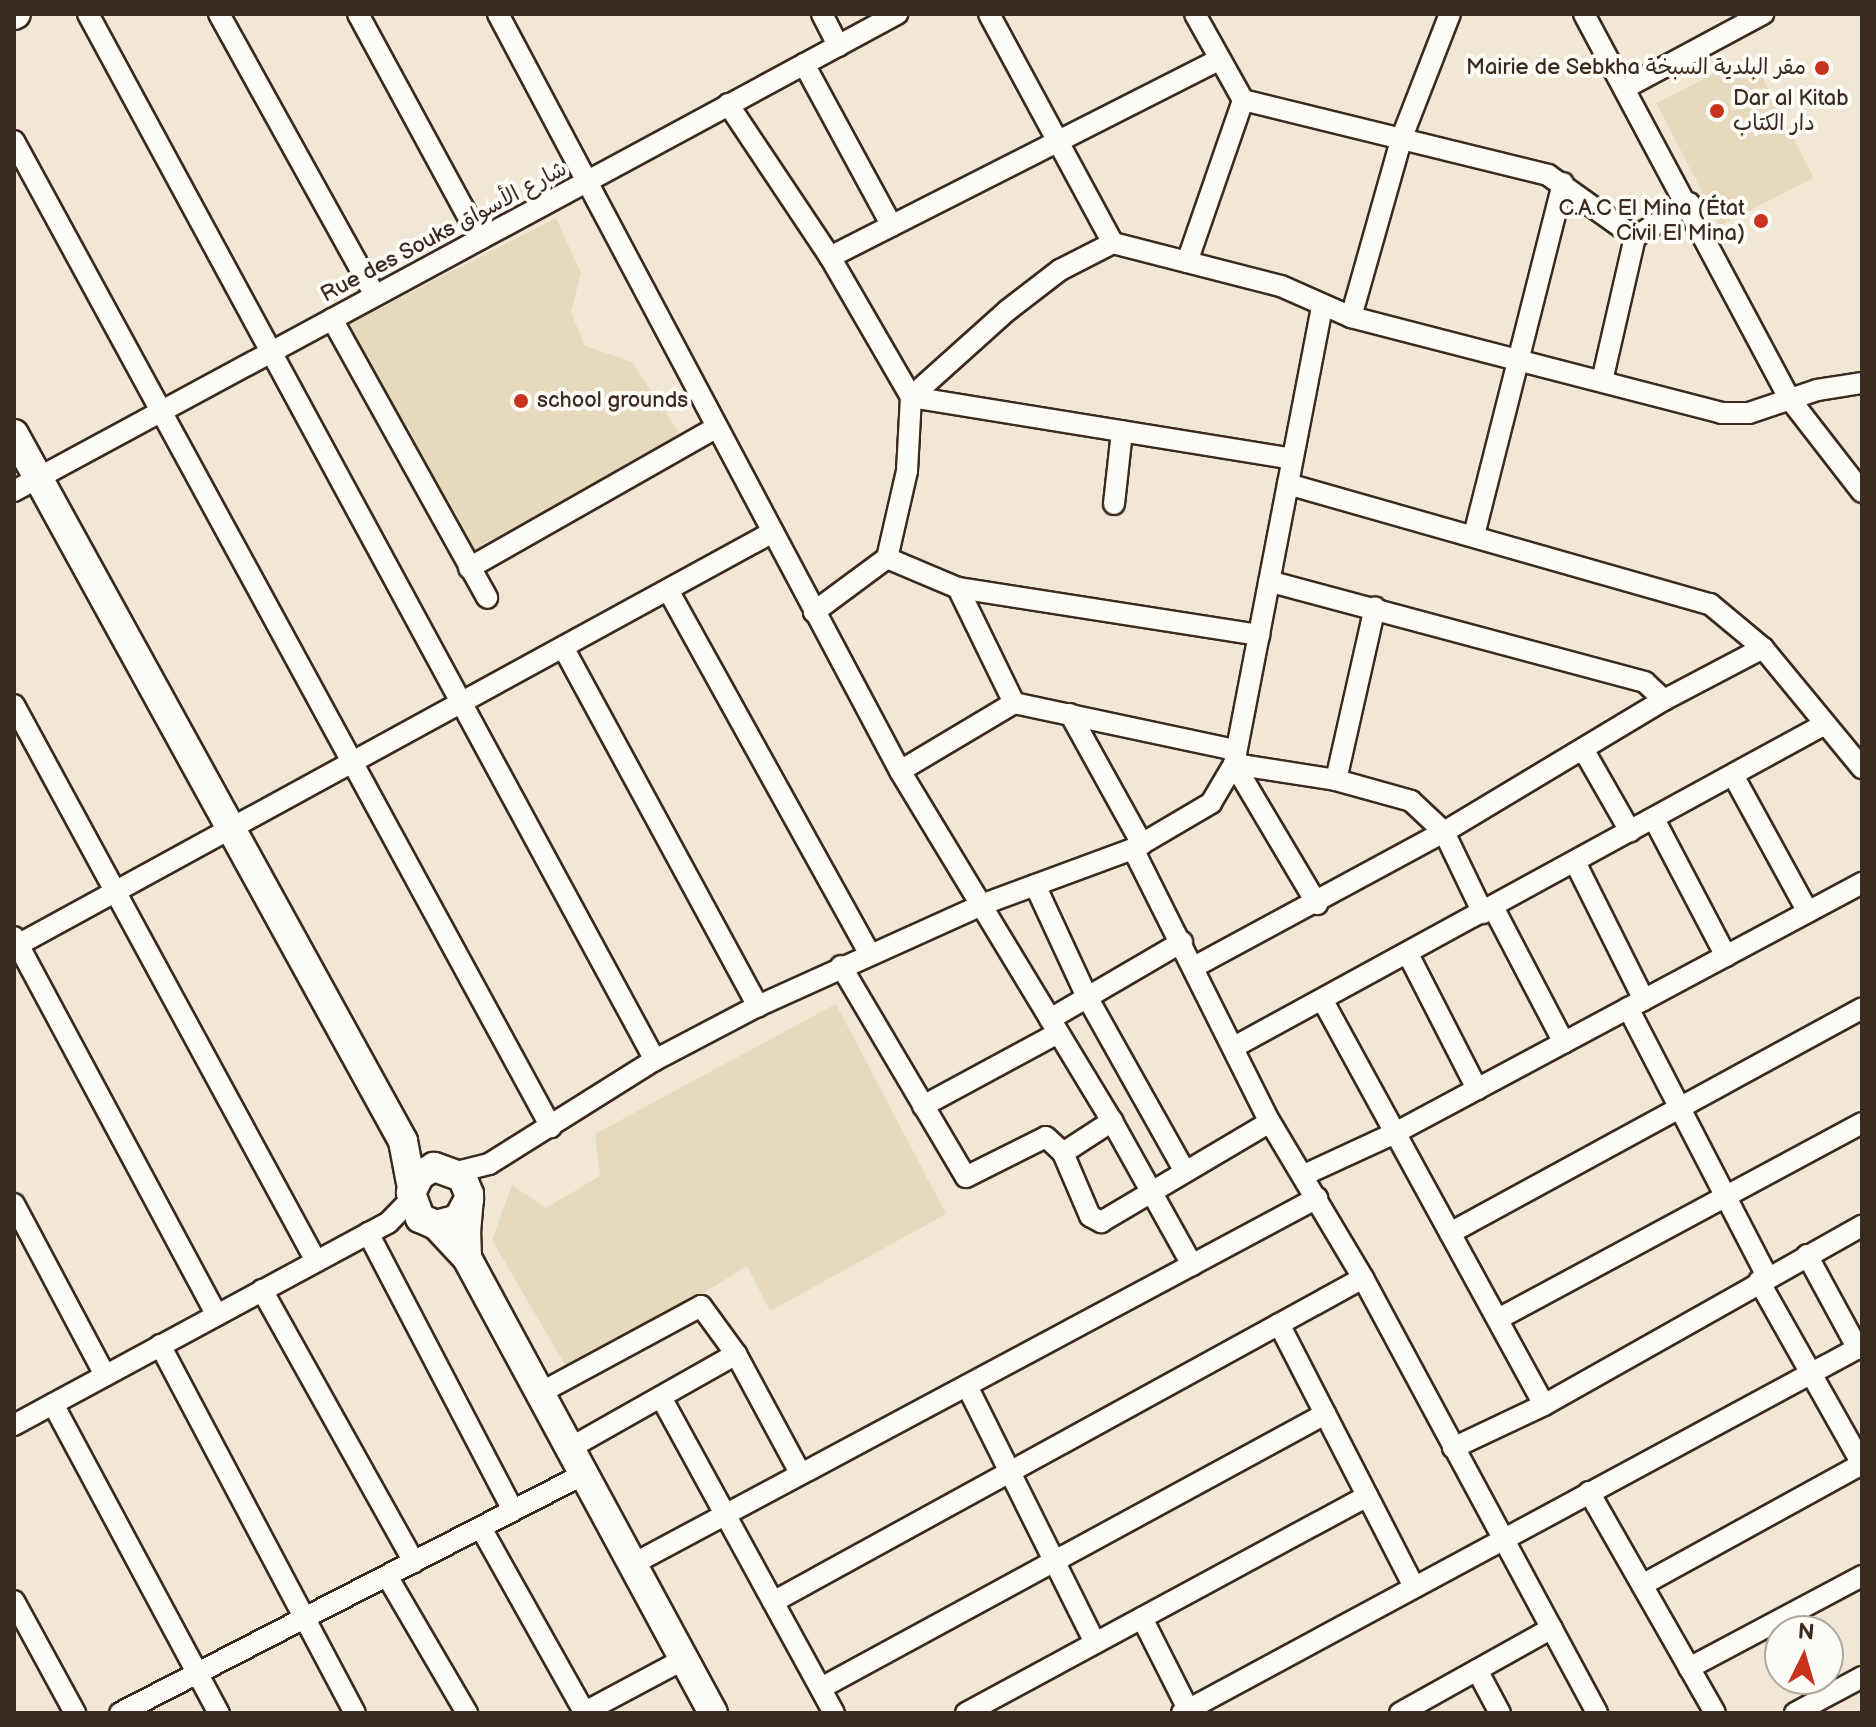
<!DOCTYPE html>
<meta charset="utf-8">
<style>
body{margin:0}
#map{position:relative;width:1876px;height:1727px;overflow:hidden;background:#f0e7d5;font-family:"Balsamiq Sans","Playpen Sans Arabic",sans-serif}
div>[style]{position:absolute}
.built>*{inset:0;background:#e7d9be;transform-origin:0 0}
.roads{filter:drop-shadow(2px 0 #3b2a1e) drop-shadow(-2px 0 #3b2a1e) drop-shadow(0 2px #3b2a1e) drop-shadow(0 -2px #3b2a1e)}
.street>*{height:20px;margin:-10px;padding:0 10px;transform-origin:10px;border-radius:10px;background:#fdfcf7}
.secondary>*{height:28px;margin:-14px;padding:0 14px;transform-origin:14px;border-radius:14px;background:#fdfcf7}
.dots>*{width:22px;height:22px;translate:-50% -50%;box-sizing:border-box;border:4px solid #fdfcf7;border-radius:50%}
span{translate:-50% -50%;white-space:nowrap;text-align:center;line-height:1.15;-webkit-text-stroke:8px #fdfcf7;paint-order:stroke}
.poi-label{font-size:22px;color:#3b2a1e}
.right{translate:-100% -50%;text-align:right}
.left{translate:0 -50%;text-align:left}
.street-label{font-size:22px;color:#3b2a1e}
.frame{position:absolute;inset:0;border:16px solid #3b2a1e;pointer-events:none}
.north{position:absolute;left:1764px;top:1615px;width:80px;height:80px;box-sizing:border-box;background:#fdfcf7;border:2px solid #afa8a0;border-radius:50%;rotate:5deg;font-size:22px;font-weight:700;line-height:32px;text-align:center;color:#3b2a1e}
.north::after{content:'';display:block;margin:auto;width:28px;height:36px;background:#c8321e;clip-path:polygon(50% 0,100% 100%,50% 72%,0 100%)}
</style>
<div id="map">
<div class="built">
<div style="left:1751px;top:55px;width:138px;height:106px;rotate:63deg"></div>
<div style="clip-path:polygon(556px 218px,581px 273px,571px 312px,585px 346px,632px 362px,683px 439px,469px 558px,460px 552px,347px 325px)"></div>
<div style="clip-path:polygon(836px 1004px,946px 1214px,770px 1311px,747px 1266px,571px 1375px,492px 1240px,512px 1185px,546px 1208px,600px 1176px,595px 1134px)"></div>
</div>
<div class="roads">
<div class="street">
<div style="left:88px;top:14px;width:1190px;rotate:61.54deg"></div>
<div style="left:219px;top:14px;width:322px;rotate:61deg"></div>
<div style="left:358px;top:14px;width:256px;rotate:61.5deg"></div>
<div style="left:498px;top:14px;width:857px;rotate:62.03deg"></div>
<div style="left:900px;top:771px;width:409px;rotate:58.8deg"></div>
<div style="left:1112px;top:1121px;width:165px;rotate:60.9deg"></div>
<div style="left:822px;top:14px;width:36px;rotate:63deg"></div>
<div style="left:989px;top:14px;width:260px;rotate:61.6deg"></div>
<div style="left:1195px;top:14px;width:98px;rotate:60.8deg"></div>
<div style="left:1243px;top:100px;width:314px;rotate:13.8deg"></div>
<div style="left:1548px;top:175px;width:107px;rotate:35.5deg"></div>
<div style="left:1584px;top:14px;width:435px;rotate:61.9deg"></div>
<div style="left:1789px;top:398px;width:119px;rotate:52.2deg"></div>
<div style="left:804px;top:64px;width:184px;rotate:61.5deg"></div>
<div style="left:1625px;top:88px;width:157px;rotate:-28.2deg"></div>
<div style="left:728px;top:104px;width:184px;rotate:56.3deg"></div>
<div style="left:830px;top:257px;width:162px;rotate:59.9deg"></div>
<div style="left:911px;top:397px;width:74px;rotate:93.1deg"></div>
<div style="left:907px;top:471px;width:89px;rotate:102.9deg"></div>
<div style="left:887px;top:558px;width:91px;rotate:143.5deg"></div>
<div style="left:14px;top:141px;width:1123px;rotate:61.43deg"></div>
<div style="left:830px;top:257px;width:436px;rotate:-26.9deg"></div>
<div style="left:1187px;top:262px;width:171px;rotate:-70.9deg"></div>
<div style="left:1351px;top:317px;width:187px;rotate:-74.2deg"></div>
<div style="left:1402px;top:137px;width:132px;rotate:-68.7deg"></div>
<div style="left:332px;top:319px;width:319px;rotate:60.9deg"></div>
<div style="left:1602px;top:381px;width:148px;rotate:-77.1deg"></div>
<div style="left:1635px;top:237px;width:64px;rotate:-32.2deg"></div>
<div style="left:911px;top:397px;width:130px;rotate:-41.9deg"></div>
<div style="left:1008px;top:310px;width:66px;rotate:-37.6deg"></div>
<div style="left:1060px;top:270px;width:59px;rotate:-27deg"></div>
<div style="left:1113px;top:243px;width:173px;rotate:14.4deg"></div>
<div style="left:1281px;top:286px;width:77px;rotate:23.9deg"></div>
<div style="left:1351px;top:317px;width:382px;rotate:14.5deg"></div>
<div style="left:1721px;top:413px;width:28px"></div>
<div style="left:1749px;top:413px;width:72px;rotate:-18.7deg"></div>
<div style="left:1817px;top:390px;width:46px;rotate:-8.8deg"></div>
<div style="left:911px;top:397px;width:386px;rotate:9.2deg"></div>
<div style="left:1288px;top:484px;width:439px;rotate:15.9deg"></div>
<div style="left:1710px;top:604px;width:69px;rotate:39.7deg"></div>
<div style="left:1763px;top:648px;width:156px;rotate:50.5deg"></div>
<div style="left:14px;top:491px;width:1004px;rotate:-28.38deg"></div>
<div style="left:1114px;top:504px;width:73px;rotate:-83.7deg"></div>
<div style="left:1474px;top:535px;width:363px;rotate:-75.8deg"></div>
<div style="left:887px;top:558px;width:77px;rotate:22.9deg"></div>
<div style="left:958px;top:588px;width:305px;rotate:8.9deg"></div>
<div style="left:469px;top:568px;width:283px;rotate:-29.6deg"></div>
<div style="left:668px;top:590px;width:414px;rotate:61deg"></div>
<div style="left:563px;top:647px;width:409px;rotate:61.5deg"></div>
<div style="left:1664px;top:700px;width:112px;rotate:-27.7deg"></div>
<div style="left:1014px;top:703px;width:227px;rotate:12deg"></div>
<div style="left:14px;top:705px;width:633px;rotate:61.49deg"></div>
<div style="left:1070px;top:714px;width:149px;rotate:61deg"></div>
<div style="left:1583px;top:749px;width:95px;rotate:60.2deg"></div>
<div style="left:1234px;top:764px;width:103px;rotate:8.9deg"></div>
<div style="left:1336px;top:780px;width:78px;rotate:15.6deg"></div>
<div style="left:1411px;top:801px;width:45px;rotate:43.2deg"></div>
<div style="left:1444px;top:832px;width:90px;rotate:64.3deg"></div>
<div style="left:1234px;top:764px;width:163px;rotate:59.3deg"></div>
<div style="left:900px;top:771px;width:133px;rotate:-30.8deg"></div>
<div style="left:1014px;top:703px;width:128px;rotate:-116deg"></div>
<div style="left:1733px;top:775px;width:156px;rotate:61.3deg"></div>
<div style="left:1336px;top:780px;width:177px;rotate:-77.3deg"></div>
<div style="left:1654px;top:819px;width:155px;rotate:62.3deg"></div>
<div style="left:1133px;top:849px;width:305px;rotate:63.4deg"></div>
<div style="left:1270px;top:1122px;width:182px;rotate:59.2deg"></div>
<div style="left:1363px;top:1278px;width:494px;rotate:61.7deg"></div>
<div style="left:1575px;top:862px;width:154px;rotate:63.4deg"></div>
<div style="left:1035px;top:885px;width:123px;rotate:65.1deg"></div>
<div style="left:1087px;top:997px;width:198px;rotate:60.7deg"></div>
<div style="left:1493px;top:907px;width:153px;rotate:62.4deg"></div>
<div style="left:14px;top:937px;width:429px;rotate:61.8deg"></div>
<div style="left:14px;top:947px;width:865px;rotate:-28.67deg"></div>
<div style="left:1408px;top:954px;width:152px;rotate:62.9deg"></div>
<div style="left:841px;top:966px;width:245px;rotate:59.4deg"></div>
<div style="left:966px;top:1177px;width:89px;rotate:-26.6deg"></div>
<div style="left:1046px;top:1137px;width:23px;rotate:43deg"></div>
<div style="left:1063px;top:1153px;width:69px;rotate:66.8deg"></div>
<div style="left:1090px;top:1216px;width:13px;rotate:29deg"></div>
<div style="left:1101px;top:1222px;width:196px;rotate:-30.6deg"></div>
<div style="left:1194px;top:967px;width:284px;rotate:-28.4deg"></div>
<div style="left:1444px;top:832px;width:257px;rotate:-31deg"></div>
<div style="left:1664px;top:700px;width:26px;rotate:-137deg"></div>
<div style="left:1645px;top:682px;width:389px;rotate:-165deg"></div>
<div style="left:1323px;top:1001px;width:460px;rotate:61.3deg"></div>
<div style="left:1628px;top:1008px;width:302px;rotate:62.6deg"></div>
<div style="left:1050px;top:1019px;width:153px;rotate:-30.3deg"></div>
<div style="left:1234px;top:1047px;width:671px;rotate:-28.66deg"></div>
<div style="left:923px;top:1106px;width:153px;rotate:-28.4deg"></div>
<div style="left:1063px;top:1153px;width:59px;rotate:-33.1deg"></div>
<div style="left:457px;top:1172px;width:33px;rotate:-14deg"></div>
<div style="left:489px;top:1164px;width:196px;rotate:-32.1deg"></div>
<div style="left:655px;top:1060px;width:116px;rotate:-27.7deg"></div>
<div style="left:758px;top:1006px;width:248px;rotate:-24.3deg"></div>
<div style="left:984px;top:904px;width:159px;rotate:-20.3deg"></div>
<div style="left:1133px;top:849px;width:91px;rotate:-30.5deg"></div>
<div style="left:1211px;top:803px;width:45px;rotate:-59.5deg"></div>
<div style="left:1234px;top:764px;width:467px;rotate:-79.1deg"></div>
<div style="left:1304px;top:1175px;width:100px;rotate:-24.8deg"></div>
<div style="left:1395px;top:1133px;width:530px;rotate:-28.16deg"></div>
<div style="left:14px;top:1204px;width:194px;rotate:62deg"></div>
<div style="left:368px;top:1233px;width:313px;rotate:62.4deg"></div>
<div style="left:1450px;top:1233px;width:469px;rotate:-28.6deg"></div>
<div style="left:1807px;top:1255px;width:107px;rotate:61.5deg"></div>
<div style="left:262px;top:1290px;width:312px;rotate:60.8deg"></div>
<div style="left:1498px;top:1319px;width:413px;rotate:-28.3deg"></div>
<div style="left:1279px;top:1324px;width:296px;rotate:62.8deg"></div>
<div style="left:160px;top:1345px;width:416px;rotate:62.1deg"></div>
<div style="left:967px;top:1386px;width:287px;rotate:63.5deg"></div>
<div style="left:540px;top:1393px;width:183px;rotate:-28.4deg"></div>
<div style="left:701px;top:1306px;width:59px;rotate:53.9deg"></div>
<div style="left:736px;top:1354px;width:135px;rotate:61.7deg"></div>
<div style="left:662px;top:1399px;width:358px;rotate:61.3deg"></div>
<div style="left:53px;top:1404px;width:351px;rotate:61.8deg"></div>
<div style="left:14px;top:1425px;width:425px;rotate:-28.4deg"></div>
<div style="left:388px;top:1223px;width:33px;rotate:-46deg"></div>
<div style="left:570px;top:1448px;width:191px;rotate:-29.5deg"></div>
<div style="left:1453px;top:1448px;width:101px;rotate:-25.3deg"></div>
<div style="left:1544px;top:1405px;width:365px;rotate:-29.4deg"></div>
<div style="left:1589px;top:1492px;width:254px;rotate:60.3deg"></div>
<div style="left:481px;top:1528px;width:212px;rotate:60.7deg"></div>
<div style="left:633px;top:1564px;width:776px;rotate:-28.15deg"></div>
<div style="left:387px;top:1576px;width:159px;rotate:59.7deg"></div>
<div style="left:1642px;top:1585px;width:251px;rotate:-28.8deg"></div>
<div style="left:1862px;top:1464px;width:210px;rotate:-119.4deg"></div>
<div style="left:14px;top:1601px;width:128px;rotate:61.4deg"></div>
<div style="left:773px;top:1602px;width:673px;rotate:-28.77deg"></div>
<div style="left:1142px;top:1618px;width:102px;rotate:63.2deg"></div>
<div style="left:1689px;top:1668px;width:196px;rotate:-28deg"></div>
<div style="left:1477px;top:1670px;width:49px;rotate:61.9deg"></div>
<div style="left:821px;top:1688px;width:574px;rotate:-28.53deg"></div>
<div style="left:120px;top:1713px;width:522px;rotate:-27.25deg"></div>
<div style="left:583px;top:1713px;width:115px;rotate:-28.1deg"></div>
<div style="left:966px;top:1713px;width:456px;rotate:-28.4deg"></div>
<div style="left:1182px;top:1713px;width:773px;rotate:-28.36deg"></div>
<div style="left:1400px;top:1713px;width:174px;rotate:-29.2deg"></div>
<div style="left:1795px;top:1713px;width:76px;rotate:-28.2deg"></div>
</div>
<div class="secondary">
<div style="left:14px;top:15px;width:2px;rotate:-27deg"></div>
<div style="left:14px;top:434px;width:807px;rotate:61.18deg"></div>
<div style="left:403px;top:1141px;width:48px;rotate:79.2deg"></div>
<div style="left:436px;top:1225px;width:45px;rotate:46.8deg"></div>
<div style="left:467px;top:1258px;width:517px;rotate:61.6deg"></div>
<div style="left:467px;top:1258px;width:26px;rotate:-92deg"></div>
<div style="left:466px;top:1232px;width:33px;rotate:-85deg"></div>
<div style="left:469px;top:1199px;width:5px;rotate:-90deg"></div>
<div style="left:469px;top:1194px;width:18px;rotate:-112deg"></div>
<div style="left:462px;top:1177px;width:30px;rotate:-160deg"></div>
<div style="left:434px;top:1167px;width:16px;rotate:150deg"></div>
<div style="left:420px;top:1175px;width:20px;rotate:117deg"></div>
<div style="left:411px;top:1193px;width:27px;rotate:70deg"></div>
<div style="left:420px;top:1218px;width:17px;rotate:24deg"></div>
<div style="left:436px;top:1225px;width:23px;rotate:-15deg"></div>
<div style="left:458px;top:1219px;width:23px;rotate:-61deg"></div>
</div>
</div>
<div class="dots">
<div style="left:1822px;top:68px;background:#c8321e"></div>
<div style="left:1717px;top:111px;background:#c8321e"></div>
<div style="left:1761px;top:221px;background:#c8321e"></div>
<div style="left:521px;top:401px;background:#c8321e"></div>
</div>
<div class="poi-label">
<span class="right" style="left:1806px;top:68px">Mairie de Sebkha مقر البلدية السبخة</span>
<span class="left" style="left:1733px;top:111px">Dar al Kitab<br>دار الكتاب</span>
<span class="right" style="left:1745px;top:221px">C.A.C El Mina (État<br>Civil El Mina)</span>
<span class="left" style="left:537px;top:401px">school grounds</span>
</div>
<div class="street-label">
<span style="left:444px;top:232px;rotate:-28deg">Rue des Souks شارع الأسواق</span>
</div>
<div class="frame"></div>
<div class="north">N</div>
</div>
